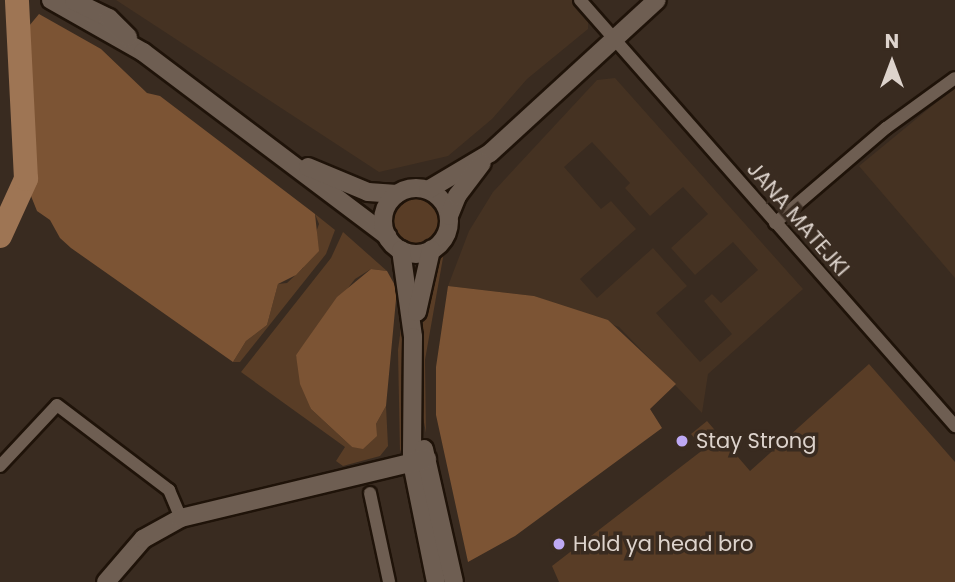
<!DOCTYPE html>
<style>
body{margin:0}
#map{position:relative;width:955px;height:582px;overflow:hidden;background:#392b20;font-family:Poppins,sans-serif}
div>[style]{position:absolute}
.built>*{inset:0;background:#453222}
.green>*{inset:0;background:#593d26}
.round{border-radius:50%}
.forest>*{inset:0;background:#7c5434}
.river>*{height:24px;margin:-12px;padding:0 12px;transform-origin:12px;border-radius:12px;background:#9e7554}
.roads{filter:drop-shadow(2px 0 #1f1309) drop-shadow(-2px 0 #1f1309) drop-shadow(0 2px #1f1309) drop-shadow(0 -2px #1f1309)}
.street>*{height:12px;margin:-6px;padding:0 6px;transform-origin:6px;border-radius:6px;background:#6e5e52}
.secondary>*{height:18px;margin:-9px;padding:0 9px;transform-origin:9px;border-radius:9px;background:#6e5e52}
.secondary>.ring{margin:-9px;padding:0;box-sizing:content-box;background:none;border:18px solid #6e5e52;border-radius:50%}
.dots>*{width:19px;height:19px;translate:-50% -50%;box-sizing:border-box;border:4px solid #392b20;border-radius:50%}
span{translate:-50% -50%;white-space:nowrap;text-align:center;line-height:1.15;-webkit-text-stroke:7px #392b20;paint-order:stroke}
.street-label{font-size:21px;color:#ddd3cc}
.poi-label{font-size:21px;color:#ddd3cc}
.left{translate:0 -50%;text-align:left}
.north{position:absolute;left:857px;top:28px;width:70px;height:70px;-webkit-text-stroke:5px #392b20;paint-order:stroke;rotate:0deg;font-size:19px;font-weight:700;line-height:28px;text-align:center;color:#ddd3cc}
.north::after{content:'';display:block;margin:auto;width:24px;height:32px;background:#ddd3cc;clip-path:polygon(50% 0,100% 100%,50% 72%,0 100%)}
</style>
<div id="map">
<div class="built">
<div style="clip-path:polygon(116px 0,589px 0,588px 29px,527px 79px,492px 119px,448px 156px,379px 172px)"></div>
<div style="clip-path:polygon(evenodd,615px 78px,803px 289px,708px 374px,702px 413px,619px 327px,534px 296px,448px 286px,469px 231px,493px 192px,597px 80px,615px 78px,592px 142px,630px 183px,625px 188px,650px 216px,683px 187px,708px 214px,671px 248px,695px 275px,733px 242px,758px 270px,721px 303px,712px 294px,704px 301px,732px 334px,700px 362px,656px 313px,687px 286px,653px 248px,597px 298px,580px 279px,636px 229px,611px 201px,601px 209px,564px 167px,592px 142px)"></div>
<div style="clip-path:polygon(955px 87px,955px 278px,859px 166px)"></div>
</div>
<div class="green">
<div class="round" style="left:391px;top:196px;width:50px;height:50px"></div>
<div style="clip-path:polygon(315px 214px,335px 230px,326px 254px,240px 362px,233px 362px,246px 341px,267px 325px,278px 284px,287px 283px,303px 268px,319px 224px)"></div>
<div style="clip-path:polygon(343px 232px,387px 271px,371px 269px,355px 279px,296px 355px,311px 409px,352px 447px,376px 424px,386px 406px,388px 446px,380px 456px,343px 466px,336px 461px,345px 447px,241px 372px,331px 258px)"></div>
<div style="clip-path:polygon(444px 252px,425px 360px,426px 433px,421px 407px,420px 344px,429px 280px,436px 259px)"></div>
<div style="clip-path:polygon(404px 306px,405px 439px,400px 452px,398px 350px)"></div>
<div style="clip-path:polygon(869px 364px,955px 462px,955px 582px,559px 582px,552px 566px,704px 449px,691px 434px,707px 421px,750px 471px)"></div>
</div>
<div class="forest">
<div style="clip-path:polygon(39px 14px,101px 49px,147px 93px,160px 96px,315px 214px,319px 251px,296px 275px,278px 284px,267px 325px,246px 341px,233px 362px,71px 248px,60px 238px,50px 220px,37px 211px,31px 196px,34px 172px,28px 77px,29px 26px)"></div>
<div style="clip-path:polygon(371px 269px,387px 271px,397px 289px,386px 406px,376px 424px,377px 436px,363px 449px,352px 447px,311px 409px,300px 384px,296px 355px,337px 297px)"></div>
<div style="clip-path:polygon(448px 286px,534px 296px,608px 320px,676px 384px,650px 409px,662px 428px,515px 536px,468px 562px,436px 415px,436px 367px)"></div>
</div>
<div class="river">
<div style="left:0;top:236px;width:63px;rotate:-65.5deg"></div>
<div style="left:26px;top:179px;width:179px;rotate:-92.9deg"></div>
</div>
<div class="roads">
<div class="street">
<div style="left:580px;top:0;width:568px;rotate:48.64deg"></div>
<div style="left:775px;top:223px;width:146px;rotate:-40.6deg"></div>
<div style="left:886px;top:128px;width:85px;rotate:-35.9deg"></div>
<div style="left:0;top:466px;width:83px;rotate:-46.9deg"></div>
<div style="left:57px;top:405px;width:141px;rotate:37.2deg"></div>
<div style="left:169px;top:490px;width:30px;rotate:67deg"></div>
<div style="left:370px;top:493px;width:91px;rotate:77.9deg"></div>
</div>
<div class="secondary">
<div style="left:51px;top:0;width:106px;rotate:29.5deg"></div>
<div style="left:143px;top:52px;width:306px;rotate:37deg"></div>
<div style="left:74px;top:1px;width:39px;rotate:26deg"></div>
<div style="left:109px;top:18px;width:27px;rotate:45deg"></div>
<div style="left:308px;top:167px;width:65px;rotate:22.6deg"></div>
<div style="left:368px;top:192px;width:29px;rotate:4deg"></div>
<div class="ring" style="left:383px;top:188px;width:48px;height:48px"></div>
<div style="left:428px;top:190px;width:72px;rotate:-30.8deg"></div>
<div style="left:490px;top:153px;width:226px;rotate:-42.5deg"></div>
<div style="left:449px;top:216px;width:22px;rotate:-68deg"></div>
<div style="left:457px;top:196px;width:41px;rotate:-52.9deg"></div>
<div style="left:401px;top:250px;width:88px;rotate:82.1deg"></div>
<div style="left:413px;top:337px;width:126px;rotate:90.5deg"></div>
<div style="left:412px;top:463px;width:121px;rotate:78.6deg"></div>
<div style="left:417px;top:312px;width:64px;rotate:-77.3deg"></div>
<div style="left:424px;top:449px;width:136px;rotate:77.3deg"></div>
<div style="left:106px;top:582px;width:57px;rotate:-49.3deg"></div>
<div style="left:143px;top:539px;width:43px;rotate:-28.9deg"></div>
<div style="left:181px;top:518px;width:253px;rotate:-13.5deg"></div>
</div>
</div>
<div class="dots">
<div style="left:682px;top:441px;background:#bea9f4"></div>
<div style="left:559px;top:544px;background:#bea9f4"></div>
</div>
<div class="street-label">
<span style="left:798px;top:219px;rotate:49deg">JANA MATEJKI</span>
</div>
<div class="poi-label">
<span class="left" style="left:696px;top:441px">Stay Strong</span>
<span class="left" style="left:573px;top:544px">Hold ya head bro</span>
</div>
<div class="north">N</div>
</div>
